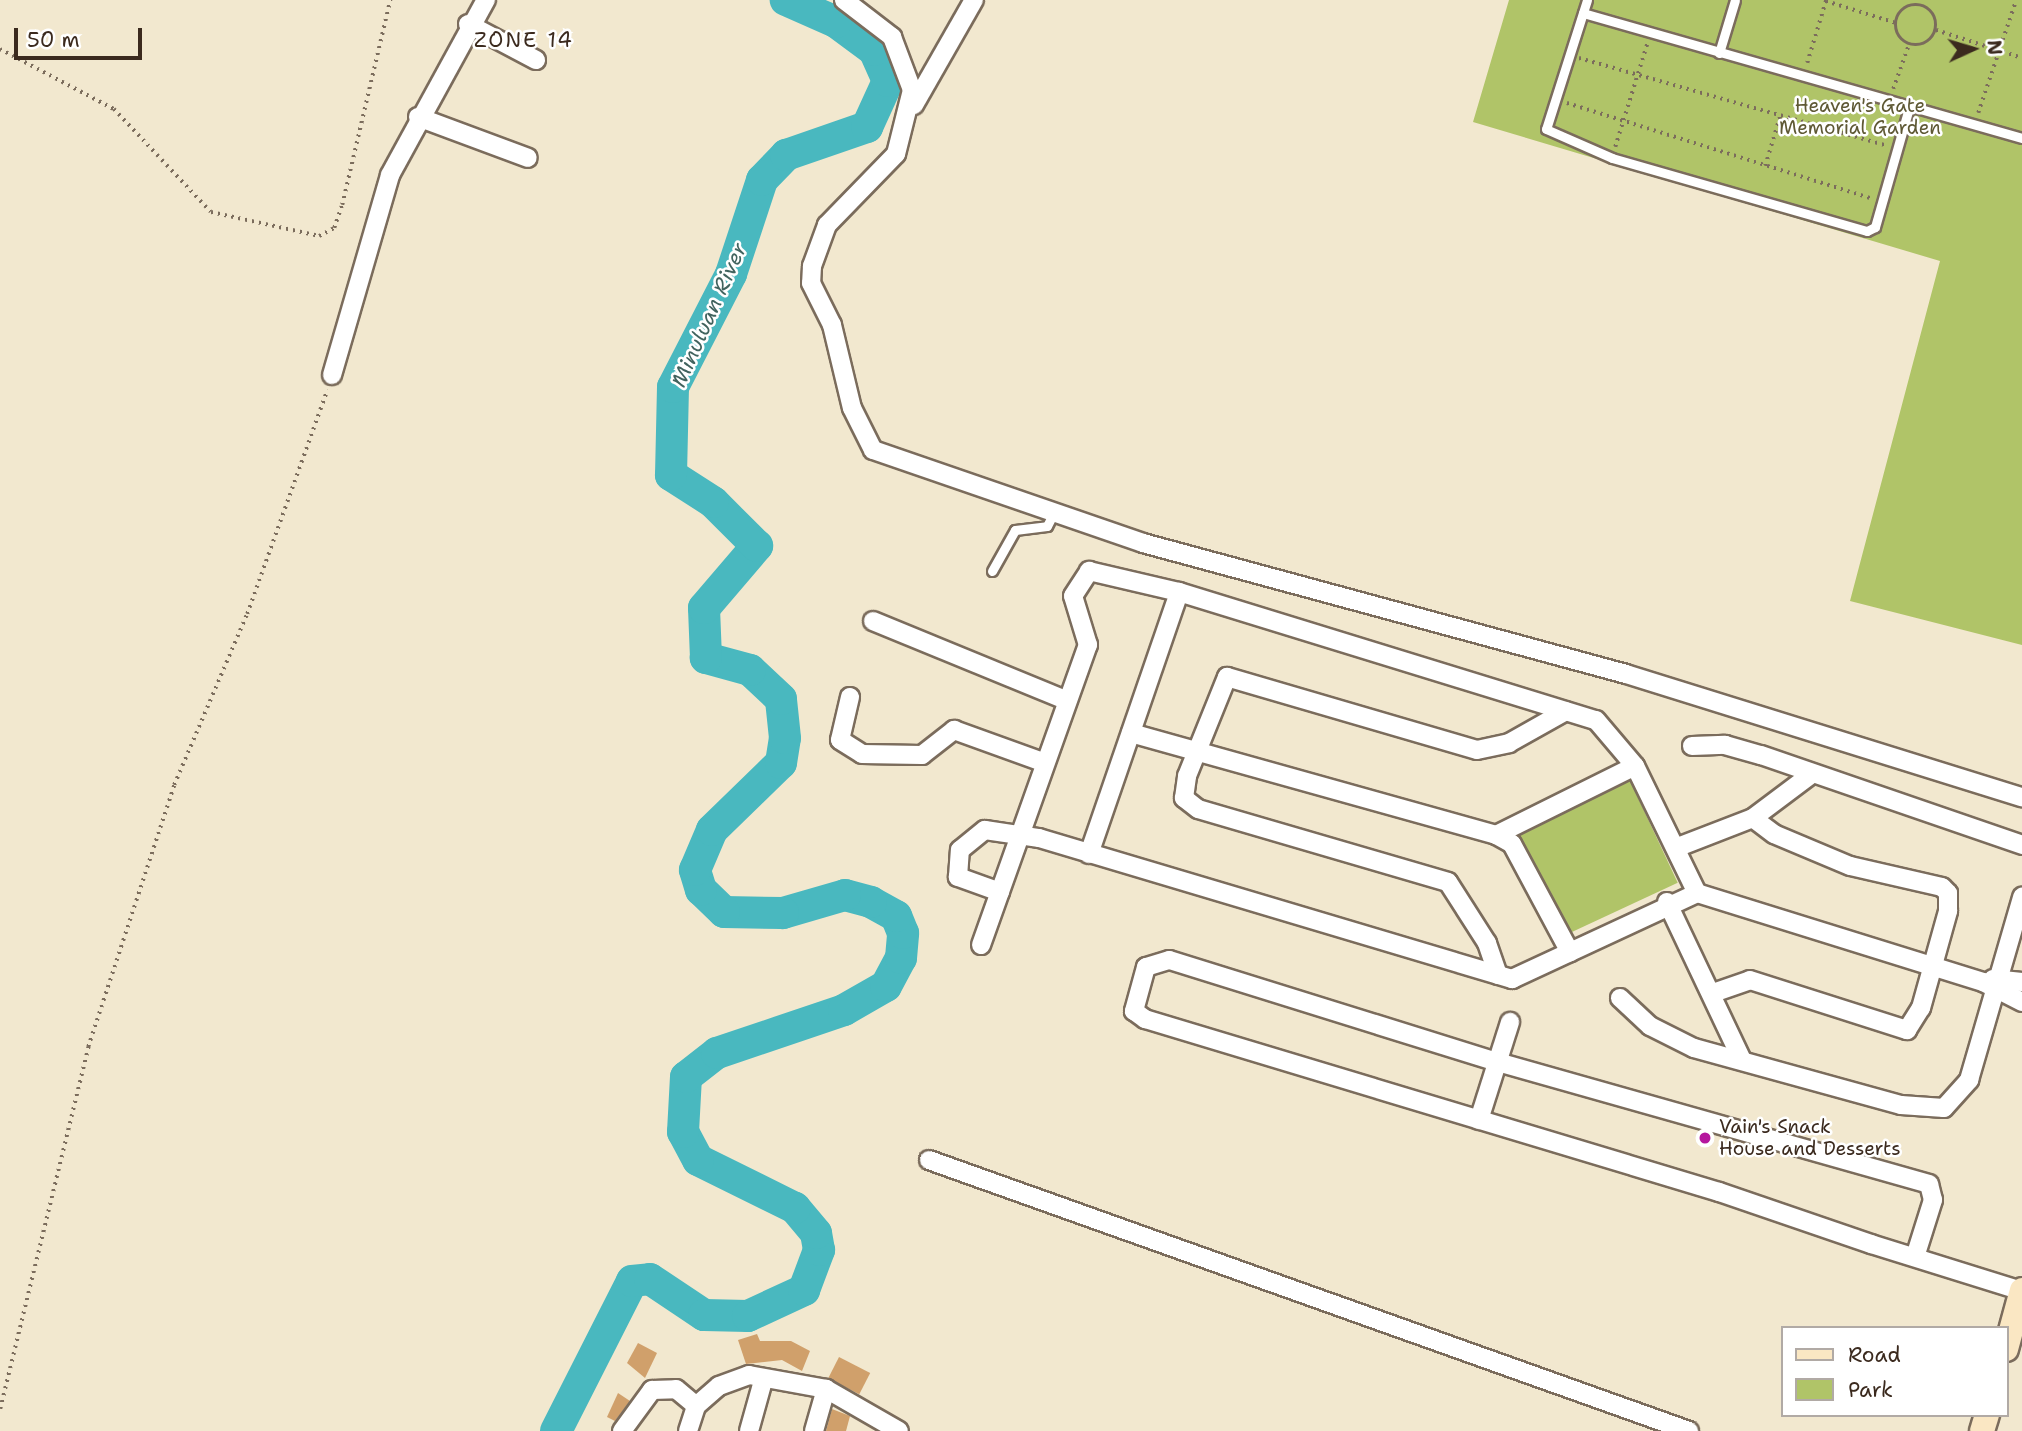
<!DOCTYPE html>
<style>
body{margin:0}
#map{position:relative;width:2022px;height:1431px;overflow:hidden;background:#f2e8cf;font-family:"Shantell Sans",sans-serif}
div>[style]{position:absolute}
.green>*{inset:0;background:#b0c468;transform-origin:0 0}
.river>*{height:32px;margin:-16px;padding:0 16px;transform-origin:16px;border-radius:16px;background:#49b8bf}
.building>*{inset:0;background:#d0a06b;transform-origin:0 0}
.path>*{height:3.5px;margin-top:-1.75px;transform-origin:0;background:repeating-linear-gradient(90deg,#7b6c5c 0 2px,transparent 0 7px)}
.path>.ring{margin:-1.75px;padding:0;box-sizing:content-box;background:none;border:3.5px solid #7b6c5c;border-radius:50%}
.roads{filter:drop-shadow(2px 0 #7b6c5c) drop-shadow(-2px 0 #7b6c5c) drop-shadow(0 2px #7b6c5c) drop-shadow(0 -2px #7b6c5c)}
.service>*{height:9px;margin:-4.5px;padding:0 4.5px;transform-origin:4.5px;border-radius:4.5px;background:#fff}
.minor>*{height:18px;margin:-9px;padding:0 9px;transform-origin:9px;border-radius:9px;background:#fff}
.secondary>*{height:24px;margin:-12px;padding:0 12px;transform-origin:12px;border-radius:12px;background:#fae7c3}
.dots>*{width:19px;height:19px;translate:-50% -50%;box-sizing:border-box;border:4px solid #fff;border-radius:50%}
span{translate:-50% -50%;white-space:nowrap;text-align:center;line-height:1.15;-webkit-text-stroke:5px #fff;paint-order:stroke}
.park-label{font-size:19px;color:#5e5834}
.poi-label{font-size:19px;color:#3b2a1e}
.left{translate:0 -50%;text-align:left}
.neighbourhood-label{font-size:21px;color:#3b2a1e;letter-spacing:2px}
.water-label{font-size:21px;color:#41635e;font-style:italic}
.legend{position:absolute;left:1781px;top:1326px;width:228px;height:91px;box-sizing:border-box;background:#fff;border:2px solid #b1aaa5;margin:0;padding:9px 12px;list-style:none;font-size:21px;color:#3b2a1e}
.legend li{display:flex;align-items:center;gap:14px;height:35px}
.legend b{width:35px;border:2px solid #b1aaa5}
.north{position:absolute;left:1938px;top:14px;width:70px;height:70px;-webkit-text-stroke:5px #fff;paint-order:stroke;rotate:86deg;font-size:19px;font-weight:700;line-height:28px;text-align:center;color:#3b2a1e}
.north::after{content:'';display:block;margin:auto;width:24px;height:32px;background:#3b2a1e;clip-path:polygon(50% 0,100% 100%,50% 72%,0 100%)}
.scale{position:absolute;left:14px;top:28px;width:128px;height:32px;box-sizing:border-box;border:4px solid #3b2a1e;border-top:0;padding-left:9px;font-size:21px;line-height:24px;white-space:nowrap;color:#3b2a1e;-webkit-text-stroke:5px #fff;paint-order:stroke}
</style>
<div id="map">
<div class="green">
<div style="clip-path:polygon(1509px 0,2022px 0,2022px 645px,1850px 601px,1940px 261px,1473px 122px)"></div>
<div style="left:1627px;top:774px;width:120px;height:125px;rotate:65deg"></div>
</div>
<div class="river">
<div style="left:556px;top:1431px;width:168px;rotate:-63.1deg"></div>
<div style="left:632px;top:1281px;width:18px;rotate:-6deg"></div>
<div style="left:650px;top:1279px;width:65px;rotate:33.7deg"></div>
<div style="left:704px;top:1315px;width:44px;rotate:1.3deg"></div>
<div style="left:748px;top:1316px;width:62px;rotate:-24.9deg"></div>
<div style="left:804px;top:1290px;width:43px;rotate:-69.4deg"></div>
<div style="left:819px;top:1250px;width:17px;rotate:-100deg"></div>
<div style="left:816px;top:1233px;width:33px;rotate:-130deg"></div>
<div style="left:795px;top:1208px;width:108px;rotate:-153.7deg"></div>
<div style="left:698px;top:1160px;width:32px;rotate:-118deg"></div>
<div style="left:683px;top:1132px;width:55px;rotate:-86.9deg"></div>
<div style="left:686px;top:1077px;width:39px;rotate:-38deg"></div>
<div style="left:717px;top:1053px;width:134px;rotate:-18.7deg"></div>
<div style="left:844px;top:1010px;width:48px;rotate:-29.7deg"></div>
<div style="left:886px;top:986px;width:32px;rotate:-62deg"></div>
<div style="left:901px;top:958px;width:25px;rotate:-85deg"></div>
<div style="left:903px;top:933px;width:18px;rotate:-112deg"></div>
<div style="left:896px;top:916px;width:29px;rotate:-151deg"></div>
<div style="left:871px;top:902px;width:27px;rotate:-165deg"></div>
<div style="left:845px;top:895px;width:65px;rotate:163.8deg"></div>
<div style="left:783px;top:913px;width:59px;rotate:-179deg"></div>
<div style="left:724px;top:912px;width:32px;rotate:-136deg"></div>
<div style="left:701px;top:890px;width:21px;rotate:-107deg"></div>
<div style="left:695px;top:870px;width:43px;rotate:-67deg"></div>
<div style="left:712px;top:830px;width:96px;rotate:-44.2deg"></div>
<div style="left:781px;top:763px;width:25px;rotate:-81deg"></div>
<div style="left:785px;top:738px;width:39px;rotate:-96deg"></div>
<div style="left:781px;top:699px;width:42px;rotate:-136.9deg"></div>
<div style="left:750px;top:670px;width:46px;rotate:-164.7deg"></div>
<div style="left:706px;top:658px;width:50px;rotate:-92.3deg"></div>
<div style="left:704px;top:608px;width:82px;rotate:-49.5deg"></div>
<div style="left:757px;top:546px;width:62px;rotate:-135deg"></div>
<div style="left:713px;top:502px;width:50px;rotate:-147.3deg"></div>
<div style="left:671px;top:475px;width:88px;rotate:-88.7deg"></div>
<div style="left:673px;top:387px;width:127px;rotate:-62.8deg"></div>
<div style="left:731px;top:274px;width:99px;rotate:-71.7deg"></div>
<div style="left:762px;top:180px;width:35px;rotate:-46deg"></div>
<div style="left:786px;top:155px;width:86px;rotate:-19.1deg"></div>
<div style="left:867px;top:127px;width:51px;rotate:-65.5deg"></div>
<div style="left:888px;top:81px;width:34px;rotate:-114deg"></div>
<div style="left:874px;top:50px;width:47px;rotate:-143.6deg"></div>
<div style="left:836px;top:22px;width:55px;rotate:-156.3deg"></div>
</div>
<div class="building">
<div style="clip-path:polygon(757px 1334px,760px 1341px,791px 1341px,810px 1351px,802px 1371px,782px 1360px,746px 1364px,738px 1340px)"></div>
<div style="clip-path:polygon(638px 1343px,657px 1353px,645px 1378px,627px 1363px)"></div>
<div style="left:839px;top:1357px;width:35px;height:24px;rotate:27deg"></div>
<div style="clip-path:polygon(618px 1393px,630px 1401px,615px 1421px,607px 1417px)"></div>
<div style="clip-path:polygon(832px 1409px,850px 1416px,846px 1431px,826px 1431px)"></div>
</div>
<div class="path">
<div style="left:1826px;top:1px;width:73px;rotate:17.4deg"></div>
<div class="ring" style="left:1896px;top:5px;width:36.5px;height:36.5px"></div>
<div style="left:1936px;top:30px;width:90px;rotate:18deg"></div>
<div style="left:0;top:49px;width:129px;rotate:27.8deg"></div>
<div style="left:114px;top:109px;width:141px;rotate:46.7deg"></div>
<div style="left:211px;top:212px;width:111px;rotate:12.5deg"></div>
<div style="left:319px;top:236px;width:17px;rotate:-28deg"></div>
<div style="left:334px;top:228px;width:24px;rotate:-71deg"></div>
<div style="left:342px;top:205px;width:211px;rotate:-76.8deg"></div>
<div style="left:1579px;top:58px;width:321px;rotate:15.9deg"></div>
<div style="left:1807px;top:63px;width:66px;rotate:-73.2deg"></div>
<div style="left:1893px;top:89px;width:48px;rotate:-70.4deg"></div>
<div style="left:1567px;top:103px;width:318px;rotate:17.4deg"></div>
<div style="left:1978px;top:113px;width:119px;rotate:-71.4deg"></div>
<div style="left:1615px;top:147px;width:108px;rotate:-72.7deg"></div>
<div style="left:1765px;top:166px;width:52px;rotate:-73.3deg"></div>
<div style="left:0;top:1409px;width:373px;rotate:-76.3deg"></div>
<div style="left:88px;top:1047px;width:276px;rotate:-71.8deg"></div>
<div style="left:174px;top:785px;width:186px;rotate:-66.9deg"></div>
<div style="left:247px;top:614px;width:238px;rotate:-70.3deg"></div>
</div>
<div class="roads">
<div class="service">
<div style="left:1587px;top:0;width:135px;rotate:107.6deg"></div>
<div style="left:1546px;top:129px;width:72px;rotate:23.7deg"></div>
<div style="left:1612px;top:158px;width:265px;rotate:16deg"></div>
<div style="left:1867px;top:231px;width:9px;rotate:-27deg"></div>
<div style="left:1875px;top:227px;width:124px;rotate:-74.1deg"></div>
<div style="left:1583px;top:13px;width:456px;rotate:15.9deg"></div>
<div style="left:1719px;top:53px;width:55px;rotate:-73.2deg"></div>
<div style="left:992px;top:571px;width:47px;rotate:-60.7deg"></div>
<div style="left:1015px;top:530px;width:32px;rotate:-7deg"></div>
<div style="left:1047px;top:526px;width:13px;rotate:-63deg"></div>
</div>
<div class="minor">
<div style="left:844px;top:0;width:61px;rotate:37.6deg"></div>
<div style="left:892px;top:37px;width:57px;rotate:69.3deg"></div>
<div style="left:912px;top:90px;width:66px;rotate:104deg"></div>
<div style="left:896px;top:154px;width:99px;rotate:134.2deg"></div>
<div style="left:827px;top:225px;width:44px;rotate:110.1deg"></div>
<div style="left:812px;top:266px;width:17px;rotate:93deg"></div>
<div style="left:811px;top:283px;width:47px;rotate:63.4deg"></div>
<div style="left:832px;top:325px;width:85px;rotate:76.5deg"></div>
<div style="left:852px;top:408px;width:47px;rotate:63.4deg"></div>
<div style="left:873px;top:450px;width:286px;rotate:19deg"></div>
<div style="left:1143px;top:543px;width:500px;rotate:15.17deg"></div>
<div style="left:1626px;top:674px;width:415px;rotate:17.3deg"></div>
<div style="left:468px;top:24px;width:77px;rotate:27.9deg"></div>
<div style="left:914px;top:105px;width:121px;rotate:-60.3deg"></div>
<div style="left:418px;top:117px;width:117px;rotate:20.4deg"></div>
<div style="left:332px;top:375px;width:208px;rotate:-73.8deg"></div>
<div style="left:390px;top:175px;width:200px;rotate:-61.3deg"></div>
<div style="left:873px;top:621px;width:209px;rotate:22.3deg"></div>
<div style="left:850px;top:697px;width:44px;rotate:103.1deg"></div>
<div style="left:840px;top:740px;width:26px;rotate:32deg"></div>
<div style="left:862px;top:754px;width:60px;rotate:1deg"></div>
<div style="left:922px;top:755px;width:41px;rotate:-38deg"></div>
<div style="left:954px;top:730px;width:95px;rotate:19.8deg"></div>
<div style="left:1131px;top:733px;width:379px;rotate:15.6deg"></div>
<div style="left:1496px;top:835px;width:18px;rotate:29deg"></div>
<div style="left:1512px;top:844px;width:123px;rotate:61.8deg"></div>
<div style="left:1692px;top:746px;width:33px;rotate:-2deg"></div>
<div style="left:1725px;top:745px;width:37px;rotate:16deg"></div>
<div style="left:1761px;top:755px;width:276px;rotate:19deg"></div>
<div style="left:1496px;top:835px;width:155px;rotate:-26.4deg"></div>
<div style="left:1678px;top:847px;width:80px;rotate:-21.1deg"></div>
<div style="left:1753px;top:818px;width:70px;rotate:-36.9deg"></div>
<div style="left:1089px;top:854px;width:277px;rotate:-71deg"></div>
<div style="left:1000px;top:892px;width:45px;rotate:-160.3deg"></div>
<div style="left:958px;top:877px;width:27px;rotate:-86deg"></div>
<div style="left:960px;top:850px;width:32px;rotate:-39deg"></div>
<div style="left:985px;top:830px;width:55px;rotate:8.4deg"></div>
<div style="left:1039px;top:838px;width:494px;rotate:16.6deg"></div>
<div style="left:1512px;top:979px;width:204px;rotate:-24.9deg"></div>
<div style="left:1697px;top:893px;width:300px;rotate:17.3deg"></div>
<div style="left:1983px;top:982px;width:44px;rotate:27.1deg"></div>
<div style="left:1667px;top:902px;width:173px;rotate:64.6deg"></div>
<div style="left:981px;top:945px;width:319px;rotate:-70.4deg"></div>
<div style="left:1088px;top:645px;width:51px;rotate:-107deg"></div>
<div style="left:1073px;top:596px;width:30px;rotate:-57deg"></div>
<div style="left:1089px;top:571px;width:92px;rotate:13.1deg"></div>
<div style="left:1179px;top:592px;width:436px;rotate:17.1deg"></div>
<div style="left:1596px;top:720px;width:60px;rotate:49.7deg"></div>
<div style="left:1635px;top:766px;width:141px;rotate:64deg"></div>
<div style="left:1498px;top:975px;width:34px;rotate:-109deg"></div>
<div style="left:1487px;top:943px;width:72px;rotate:-122.6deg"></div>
<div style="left:1448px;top:882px;width:260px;rotate:-163.7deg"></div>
<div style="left:1198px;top:809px;width:18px;rotate:-142deg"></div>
<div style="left:1184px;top:798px;width:22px;rotate:-82deg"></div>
<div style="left:1187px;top:776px;width:107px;rotate:-68deg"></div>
<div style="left:1227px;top:677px;width:260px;rotate:16.3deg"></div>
<div style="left:1477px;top:750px;width:33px;rotate:-12deg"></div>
<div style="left:1509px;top:743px;width:65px;rotate:-29.3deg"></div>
<div style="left:1993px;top:979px;width:29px;rotate:6deg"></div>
<div style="left:1713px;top:993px;width:39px;rotate:-19deg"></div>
<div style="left:1750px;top:980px;width:165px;rotate:17.7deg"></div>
<div style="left:1907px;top:1030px;width:26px;rotate:-58deg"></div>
<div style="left:1921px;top:1008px;width:101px;rotate:-74.4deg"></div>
<div style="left:1948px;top:911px;width:18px;rotate:-90deg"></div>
<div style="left:1948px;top:893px;width:8px;rotate:-135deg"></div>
<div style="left:1942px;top:887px;width:94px;rotate:-167.1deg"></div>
<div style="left:1850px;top:866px;width:82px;rotate:-157.2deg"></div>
<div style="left:1774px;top:834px;width:26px;rotate:-143deg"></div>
<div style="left:1620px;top:998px;width:41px;rotate:43deg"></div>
<div style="left:1650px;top:1026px;width:49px;rotate:26.6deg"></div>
<div style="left:1694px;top:1048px;width:215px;rotate:15.4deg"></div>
<div style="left:1901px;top:1105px;width:43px;rotate:4deg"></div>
<div style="left:1944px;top:1108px;width:38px;rotate:-48deg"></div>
<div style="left:1969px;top:1080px;width:191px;rotate:-73.8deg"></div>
<div style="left:1479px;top:1120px;width:103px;rotate:-72.4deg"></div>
<div style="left:929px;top:1160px;width:807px;rotate:19.63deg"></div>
<div style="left:1915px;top:1257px;width:60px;rotate:-72.5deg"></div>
<div style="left:1933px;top:1200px;width:16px;rotate:-104deg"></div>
<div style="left:1929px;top:1184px;width:449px;rotate:-164.2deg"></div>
<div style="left:1497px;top:1062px;width:343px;rotate:-162.7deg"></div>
<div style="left:1169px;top:960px;width:24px;rotate:163deg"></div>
<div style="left:1146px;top:967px;width:46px;rotate:105.3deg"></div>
<div style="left:1134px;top:1011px;width:14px;rotate:36deg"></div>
<div style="left:1145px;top:1019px;width:600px;rotate:16.77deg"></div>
<div style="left:1719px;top:1192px;width:161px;rotate:18.9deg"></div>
<div style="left:1871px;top:1244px;width:158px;rotate:17.3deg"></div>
<div style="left:622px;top:1431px;width:51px;rotate:-53.8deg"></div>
<div style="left:652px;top:1390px;width:24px;rotate:-2deg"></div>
<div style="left:676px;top:1389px;width:26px;rotate:40deg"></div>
<div style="left:696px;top:1406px;width:30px;rotate:-41deg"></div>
<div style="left:719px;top:1386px;width:32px;rotate:-20deg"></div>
<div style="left:749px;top:1375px;width:78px;rotate:10.3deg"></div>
<div style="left:826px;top:1389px;width:84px;rotate:29.9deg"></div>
<div style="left:688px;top:1431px;width:26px;rotate:-72deg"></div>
<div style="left:749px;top:1431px;width:52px;rotate:-74.4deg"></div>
<div style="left:814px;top:1431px;width:44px;rotate:-74.1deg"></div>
</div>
<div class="secondary">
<div style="left:2006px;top:1349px;width:61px;rotate:-74.8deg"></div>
<div style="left:1982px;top:1431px;width:17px;rotate:-73deg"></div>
</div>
</div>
<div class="dots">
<div style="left:1705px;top:1138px;background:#b5179e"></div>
</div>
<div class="park-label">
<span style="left:1860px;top:117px">Heaven's Gate<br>Memorial Garden</span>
</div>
<div class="poi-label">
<span class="left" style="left:1719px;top:1138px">Vain's Snack<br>House and Desserts</span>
</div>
<div class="neighbourhood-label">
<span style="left:524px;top:40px">ZONE 14</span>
</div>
<div class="water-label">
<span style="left:709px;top:315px;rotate:-66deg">Minuluan River</span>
</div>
<ul class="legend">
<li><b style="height:9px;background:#fae7c3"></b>Road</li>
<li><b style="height:19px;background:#b0c468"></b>Park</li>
</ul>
<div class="north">N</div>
<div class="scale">50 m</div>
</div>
